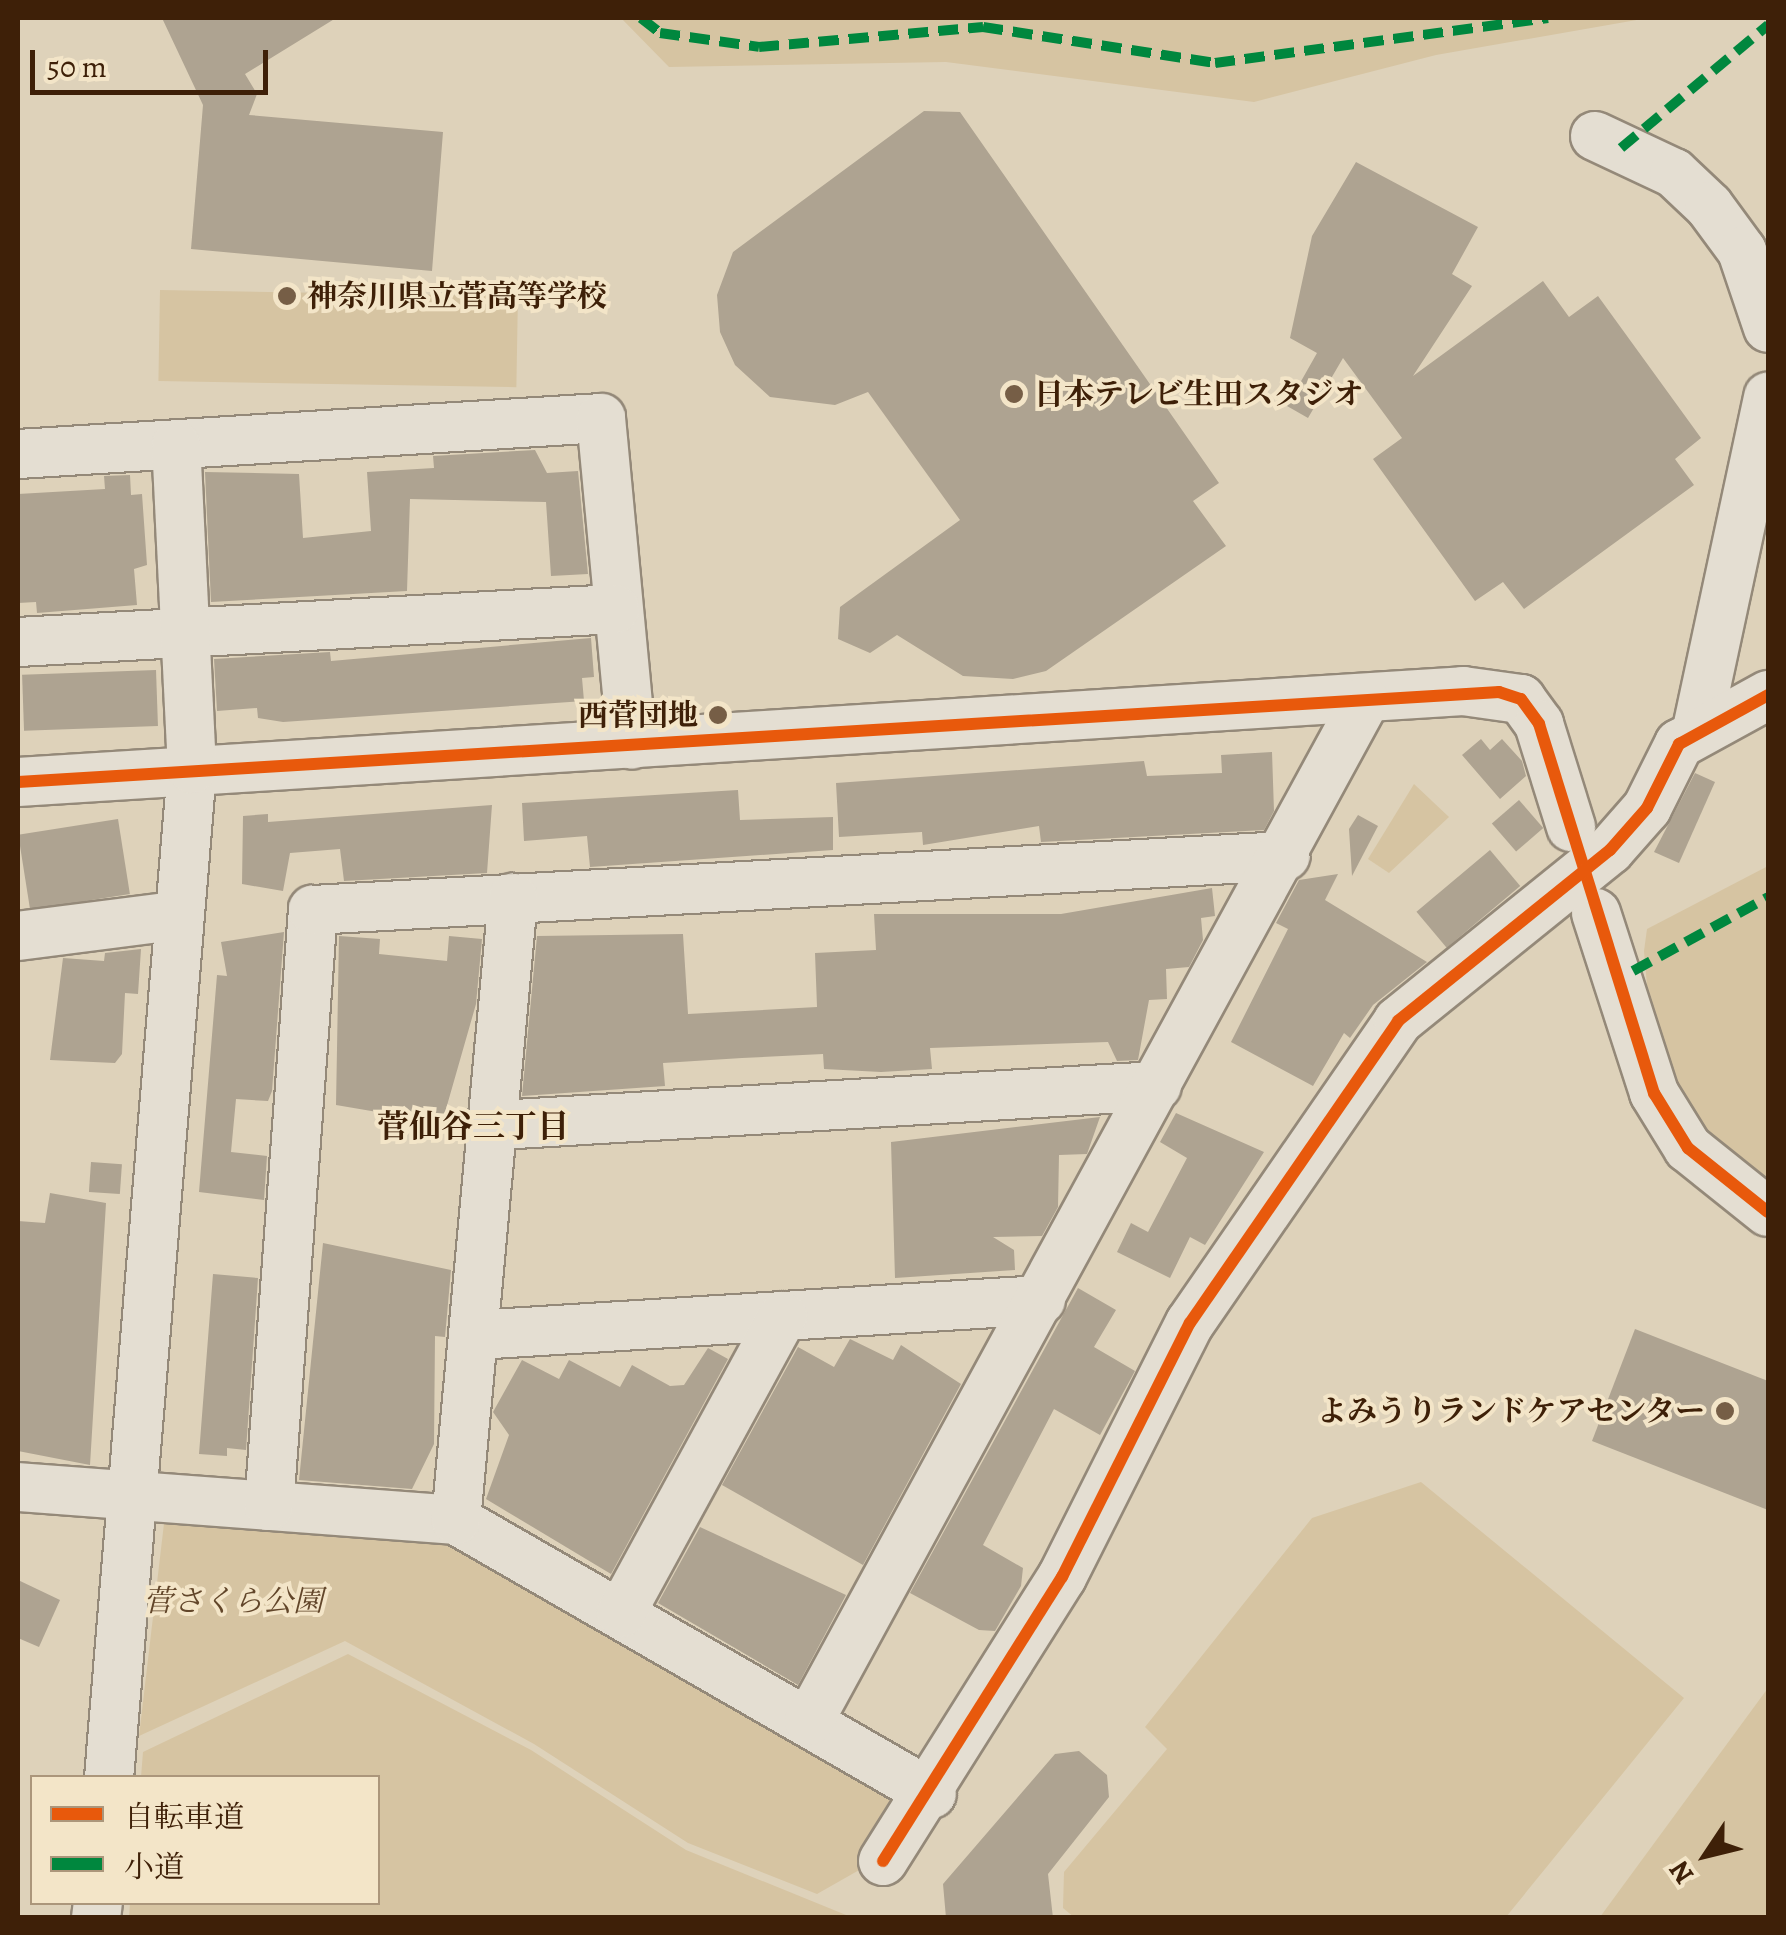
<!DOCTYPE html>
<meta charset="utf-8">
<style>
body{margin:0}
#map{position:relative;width:1786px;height:1935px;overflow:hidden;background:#ded2ba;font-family:Alegreya,"Noto Serif JP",serif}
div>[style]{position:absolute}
.green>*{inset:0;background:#d6c4a2;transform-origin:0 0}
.building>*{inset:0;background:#aea391;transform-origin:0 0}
.roads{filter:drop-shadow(2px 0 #948979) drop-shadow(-2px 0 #948979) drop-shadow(0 2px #948979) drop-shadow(0 -2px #948979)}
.minor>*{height:48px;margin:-24px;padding:0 24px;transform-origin:24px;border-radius:24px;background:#e4ded2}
.quiet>*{height:10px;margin-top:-5px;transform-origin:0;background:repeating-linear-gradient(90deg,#00873e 0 20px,transparent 0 30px)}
.cycleway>*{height:12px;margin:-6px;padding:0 6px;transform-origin:6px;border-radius:6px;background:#e8590c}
.dots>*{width:28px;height:28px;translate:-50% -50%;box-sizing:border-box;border:5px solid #f3e5c8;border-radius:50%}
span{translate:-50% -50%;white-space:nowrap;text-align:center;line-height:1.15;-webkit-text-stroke:8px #f3e5c8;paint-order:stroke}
.poi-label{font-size:30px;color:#3e2008;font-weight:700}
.left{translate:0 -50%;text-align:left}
.right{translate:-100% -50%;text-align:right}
.park-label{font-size:30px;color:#62462a;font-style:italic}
.neighbourhood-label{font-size:32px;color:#3e2008;font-weight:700}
.frame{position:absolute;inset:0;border:20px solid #3e2008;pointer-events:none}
.legend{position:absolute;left:30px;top:1775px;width:350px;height:130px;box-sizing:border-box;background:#f3e5c8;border:2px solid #ab967b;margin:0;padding:12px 18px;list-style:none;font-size:30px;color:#3e2008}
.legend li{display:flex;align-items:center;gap:20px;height:50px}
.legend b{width:50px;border:2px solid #ab967b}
.north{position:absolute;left:1656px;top:1805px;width:100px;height:100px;-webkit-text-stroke:8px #f3e5c8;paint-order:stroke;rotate:235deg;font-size:28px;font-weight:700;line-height:40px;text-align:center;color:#3e2008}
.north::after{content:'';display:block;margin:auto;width:35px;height:45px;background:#3e2008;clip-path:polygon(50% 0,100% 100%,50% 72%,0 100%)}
.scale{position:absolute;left:30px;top:50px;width:238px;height:45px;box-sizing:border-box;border:5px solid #3e2008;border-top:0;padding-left:12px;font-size:30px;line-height:35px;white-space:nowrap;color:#3e2008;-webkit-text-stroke:8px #f3e5c8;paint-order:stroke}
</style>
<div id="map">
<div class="green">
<div style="clip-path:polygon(621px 18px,1648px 18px,1436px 55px,1254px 102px,946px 62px,669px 67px)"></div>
<div style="left:160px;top:290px;width:358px;height:91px;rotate:1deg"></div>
<div style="clip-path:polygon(1414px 784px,1449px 817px,1389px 873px,1368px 859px)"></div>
<div style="clip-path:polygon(1768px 866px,1768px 1194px,1721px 1154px,1677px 1087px,1649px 1008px,1644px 951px,1647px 929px)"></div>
<div style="clip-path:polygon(1421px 1482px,1684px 1698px,1506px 1917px,1075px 1918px,1063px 1908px,1064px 1872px,1167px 1749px,1145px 1727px,1312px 1518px)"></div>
<div style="clip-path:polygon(165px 1515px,453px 1538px,898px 1792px,902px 1805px,861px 1869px,817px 1894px,688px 1843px,534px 1744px,345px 1641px,139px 1736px)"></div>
<div style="clip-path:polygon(348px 1654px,531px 1750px,686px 1850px,851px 1917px,129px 1917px,130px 1903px,378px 1902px,378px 1778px,141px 1777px,143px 1752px)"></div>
<div style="clip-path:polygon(1768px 1688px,1768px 1917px,1600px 1917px)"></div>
</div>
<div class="building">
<div style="clip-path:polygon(162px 18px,336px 18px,245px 74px,257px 94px,249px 115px,443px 132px,432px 271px,191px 249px,203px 105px)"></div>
<div style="clip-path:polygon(924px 111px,960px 112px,1219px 483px,1193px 501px,1226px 546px,1046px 671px,1013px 679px,963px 676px,897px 635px,870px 653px,838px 639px,840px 607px,960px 520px,868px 392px,835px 405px,770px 397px,735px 365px,720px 332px,717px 295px,733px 252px)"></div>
<div style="clip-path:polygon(1356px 162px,1478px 227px,1452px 274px,1472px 286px,1413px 376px,1543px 281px,1569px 317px,1598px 296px,1701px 438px,1675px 459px,1694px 485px,1524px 609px,1503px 582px,1475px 601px,1373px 459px,1402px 438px,1343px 358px,1308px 418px,1287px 406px,1317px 353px,1290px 338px,1312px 236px)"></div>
<div style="clip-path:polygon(535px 450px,547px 473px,578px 471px,588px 574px,551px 576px,546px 502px,410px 499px,407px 591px,211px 602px,205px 472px,299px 474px,303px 538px,371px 531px,367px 472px,434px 468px,433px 456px)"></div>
<div style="clip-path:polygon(130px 475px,131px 495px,142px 494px,147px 565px,134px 569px,137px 605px,37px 613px,36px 602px,18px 603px,18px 494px,105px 489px,104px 476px)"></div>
<div style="clip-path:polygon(591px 638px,594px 677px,582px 678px,584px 701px,283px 722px,258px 718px,257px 708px,217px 711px,214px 659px,330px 652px,331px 661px)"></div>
<div style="left:156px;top:670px;width:56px;height:134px;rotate:88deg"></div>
<div style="clip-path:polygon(1481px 739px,1490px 750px,1502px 739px,1522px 761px,1526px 776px,1500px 799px,1462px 755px)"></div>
<div style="clip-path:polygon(1272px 752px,1274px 811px,1264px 830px,1041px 842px,1039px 826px,923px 845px,922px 832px,839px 837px,836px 783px,1144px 761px,1147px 776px,1222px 773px,1221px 755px)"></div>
<div style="clip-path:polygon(1695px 773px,1715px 782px,1679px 863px,1654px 852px)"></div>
<div style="clip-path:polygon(738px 790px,740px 820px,833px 817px,833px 850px,590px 867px,587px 836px,524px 841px,522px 803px)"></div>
<div style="left:1519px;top:800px;width:37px;height:36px;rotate:49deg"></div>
<div style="clip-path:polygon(492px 805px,487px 873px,344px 881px,340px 849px,290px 853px,283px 891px,242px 884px,243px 816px,268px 814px,268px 822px)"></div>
<div style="clip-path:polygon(1358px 815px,1378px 826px,1352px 876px,1349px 829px)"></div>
<div style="left:118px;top:819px;width:76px;height:101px;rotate:81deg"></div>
<div style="left:1490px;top:850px;width:47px;height:96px;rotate:50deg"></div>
<div style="clip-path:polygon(1338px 874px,1325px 900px,1427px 962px,1373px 1005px,1350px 1038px,1344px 1033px,1313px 1086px,1231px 1042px,1288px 929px,1276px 923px,1299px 880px)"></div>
<div style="clip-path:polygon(1212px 888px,1215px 916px,1201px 918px,1203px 940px,1189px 967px,1166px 969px,1167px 999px,1149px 1000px,1138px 1060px,1117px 1061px,1108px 1042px,930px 1048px,932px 1069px,881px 1072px,824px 1069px,823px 1054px,742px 1058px,663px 1063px,665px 1086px,522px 1096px,537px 936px,683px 934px,688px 1014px,817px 1007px,815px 953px,876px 950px,874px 914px,1061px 914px)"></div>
<div style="clip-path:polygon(284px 932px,272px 1091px,268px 1101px,236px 1099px,231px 1152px,267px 1156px,264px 1200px,199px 1192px,217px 975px,227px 976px,221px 942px)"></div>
<div style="clip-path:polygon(339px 936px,380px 939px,379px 954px,447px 961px,449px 936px,482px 939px,476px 1004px,442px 1123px,336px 1105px)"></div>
<div style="clip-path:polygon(141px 949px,138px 994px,125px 993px,122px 1054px,115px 1063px,50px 1060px,63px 958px,104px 961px,105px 953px)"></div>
<div style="clip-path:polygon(1176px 1113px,1264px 1152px,1205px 1245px,1190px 1237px,1170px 1278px,1117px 1252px,1131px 1223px,1148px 1232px,1187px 1158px,1160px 1142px)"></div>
<div style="clip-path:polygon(1100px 1117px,1087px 1154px,1059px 1155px,1058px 1207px,1042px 1236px,993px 1237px,1014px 1250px,1015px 1270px,895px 1278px,891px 1142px)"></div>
<div style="left:91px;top:1162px;width:31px;height:30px;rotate:4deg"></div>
<div style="clip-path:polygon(50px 1193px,106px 1203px,90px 1465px,18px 1451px,18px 1221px,45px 1223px)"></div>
<div style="clip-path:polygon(323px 1243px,451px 1270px,445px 1337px,435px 1336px,434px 1444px,412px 1489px,299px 1480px)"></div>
<div style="clip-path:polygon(213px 1274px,258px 1278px,246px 1450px,227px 1448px,227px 1456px,199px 1454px)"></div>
<div style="clip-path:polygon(1078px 1288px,1116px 1310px,1094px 1347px,1135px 1371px,1100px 1435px,1054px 1409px,983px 1545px,1023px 1568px,1021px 1586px,995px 1631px,979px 1630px,910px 1593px)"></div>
<div style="clip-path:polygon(1635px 1329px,1768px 1381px,1768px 1510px,1592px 1441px)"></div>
<div style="clip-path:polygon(850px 1339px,893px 1360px,901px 1345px,961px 1384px,863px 1565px,722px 1485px,798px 1347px,834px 1367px)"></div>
<div style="clip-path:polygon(708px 1348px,728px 1359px,611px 1574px,486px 1499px,509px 1435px,493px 1412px,522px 1360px,559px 1379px,569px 1360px,620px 1387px,632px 1365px,670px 1386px,684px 1385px)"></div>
<div style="clip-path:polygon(700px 1527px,846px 1595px,798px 1685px,658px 1603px)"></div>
<div style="clip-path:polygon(18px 1580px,60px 1600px,39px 1647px,18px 1638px)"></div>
<div style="clip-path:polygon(1079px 1751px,1107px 1775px,1109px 1797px,1048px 1874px,1053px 1918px,946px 1918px,943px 1884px,1055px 1754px)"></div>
</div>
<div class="roads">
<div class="minor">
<div style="left:1595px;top:136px;width:87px;rotate:25.1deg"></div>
<div style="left:1674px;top:173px;width:48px;rotate:43.3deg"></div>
<div style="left:1709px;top:206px;width:56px;rotate:53.7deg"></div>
<div style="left:1742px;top:251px;width:81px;rotate:71.3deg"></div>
<div style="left:18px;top:454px;width:584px;rotate:-3.53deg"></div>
<div style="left:601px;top:418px;width:328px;rotate:84.6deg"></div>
<div style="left:18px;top:642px;width:598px;rotate:-3.16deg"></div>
<div style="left:1697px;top:729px;width:340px;rotate:-77.9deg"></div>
<div style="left:18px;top:782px;width:1448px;rotate:-3.6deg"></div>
<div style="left:1463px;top:691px;width:59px;rotate:7.9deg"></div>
<div style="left:1521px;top:699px;width:31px;rotate:54deg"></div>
<div style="left:1539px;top:724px;width:108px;rotate:72.7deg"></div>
<div style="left:1596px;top:913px;width:189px;rotate:72.1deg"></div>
<div style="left:1654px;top:1093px;width:65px;rotate:58.3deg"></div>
<div style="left:1688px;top:1148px;width:102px;rotate:38.7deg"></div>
<div style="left:18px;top:936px;width:157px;rotate:-7.3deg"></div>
<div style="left:499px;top:1125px;width:659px;rotate:-3.39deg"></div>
<div style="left:476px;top:1335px;width:566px;rotate:-3.54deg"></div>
<div style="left:18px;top:1487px;width:439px;rotate:4.3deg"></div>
<div style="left:456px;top:1520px;width:549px;rotate:29.93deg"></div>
<div style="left:269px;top:1506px;width:598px;rotate:-85.78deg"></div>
<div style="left:313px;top:910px;width:974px;rotate:-3.18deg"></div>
<div style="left:456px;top:1520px;width:625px;rotate:-84.76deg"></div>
<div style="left:621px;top:1613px;width:338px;rotate:-61.4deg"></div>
<div style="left:809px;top:1721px;width:1162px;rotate:-61.41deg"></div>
<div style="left:109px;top:1778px;width:1012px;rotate:-85.3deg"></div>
<div style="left:192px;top:769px;width:324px;rotate:-92.8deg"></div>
<div style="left:883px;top:1861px;width:336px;rotate:-57.8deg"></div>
<div style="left:1062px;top:1577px;width:284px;rotate:-63.3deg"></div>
<div style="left:1190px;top:1323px;width:367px;rotate:-55.4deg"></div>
<div style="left:1398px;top:1021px;width:272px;rotate:-38.9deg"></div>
<div style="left:1610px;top:850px;width:56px;rotate:-48.6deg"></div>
<div style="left:1647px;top:808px;width:72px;rotate:-63.4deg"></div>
<div style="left:1679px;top:744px;width:102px;rotate:-28.8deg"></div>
<div style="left:96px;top:1918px;width:16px;rotate:-83deg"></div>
</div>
</div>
<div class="quiet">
<div style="left:641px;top:18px;width:24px;rotate:38deg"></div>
<div style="left:660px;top:33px;width:100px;rotate:8deg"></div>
<div style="left:759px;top:47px;width:225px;rotate:-5.1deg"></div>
<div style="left:983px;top:27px;width:235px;rotate:8.8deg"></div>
<div style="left:1215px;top:63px;width:336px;rotate:-7.7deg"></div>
<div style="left:1621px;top:148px;width:192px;rotate:-39.9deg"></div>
<div style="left:1633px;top:971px;width:154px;rotate:-28.7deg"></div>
</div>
<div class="cycleway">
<div style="left:18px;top:782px;width:1484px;rotate:-3.48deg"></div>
<div style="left:1499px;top:692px;width:23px;rotate:18deg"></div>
<div style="left:1521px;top:699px;width:31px;rotate:54deg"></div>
<div style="left:1539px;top:724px;width:387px;rotate:72.7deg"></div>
<div style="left:1654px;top:1093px;width:65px;rotate:58.3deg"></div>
<div style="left:1688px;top:1148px;width:102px;rotate:38.7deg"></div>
<div style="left:883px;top:1861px;width:336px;rotate:-57.8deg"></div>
<div style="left:1062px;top:1577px;width:284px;rotate:-63.3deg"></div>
<div style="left:1190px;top:1323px;width:367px;rotate:-55.4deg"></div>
<div style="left:1398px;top:1021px;width:272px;rotate:-38.9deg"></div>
<div style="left:1610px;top:850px;width:56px;rotate:-48.6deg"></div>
<div style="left:1647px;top:808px;width:72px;rotate:-63.4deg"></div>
<div style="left:1679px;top:744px;width:102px;rotate:-28.8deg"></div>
</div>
<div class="dots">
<div style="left:287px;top:296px;background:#765e46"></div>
<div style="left:1014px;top:394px;background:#765e46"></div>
<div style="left:718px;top:715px;background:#765e46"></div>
<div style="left:1725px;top:1411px;background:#765e46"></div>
</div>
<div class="poi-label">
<span class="left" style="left:307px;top:296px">神奈川県立菅高等学校</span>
<span class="left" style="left:1034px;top:394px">日本テレビ生田スタジオ</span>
<span class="right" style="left:698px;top:715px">西菅団地</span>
<span class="right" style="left:1705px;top:1411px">よみうりランドケアセンター</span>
</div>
<div class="park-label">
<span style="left:233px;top:1601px">菅さくら公園</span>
</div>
<div class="neighbourhood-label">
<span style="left:473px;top:1126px">菅仙谷三丁目</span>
</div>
<div class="frame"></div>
<ul class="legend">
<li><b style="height:12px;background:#e8590c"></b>自転車道</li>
<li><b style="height:12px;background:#00873e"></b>小道</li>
</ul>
<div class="north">N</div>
<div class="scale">50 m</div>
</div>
